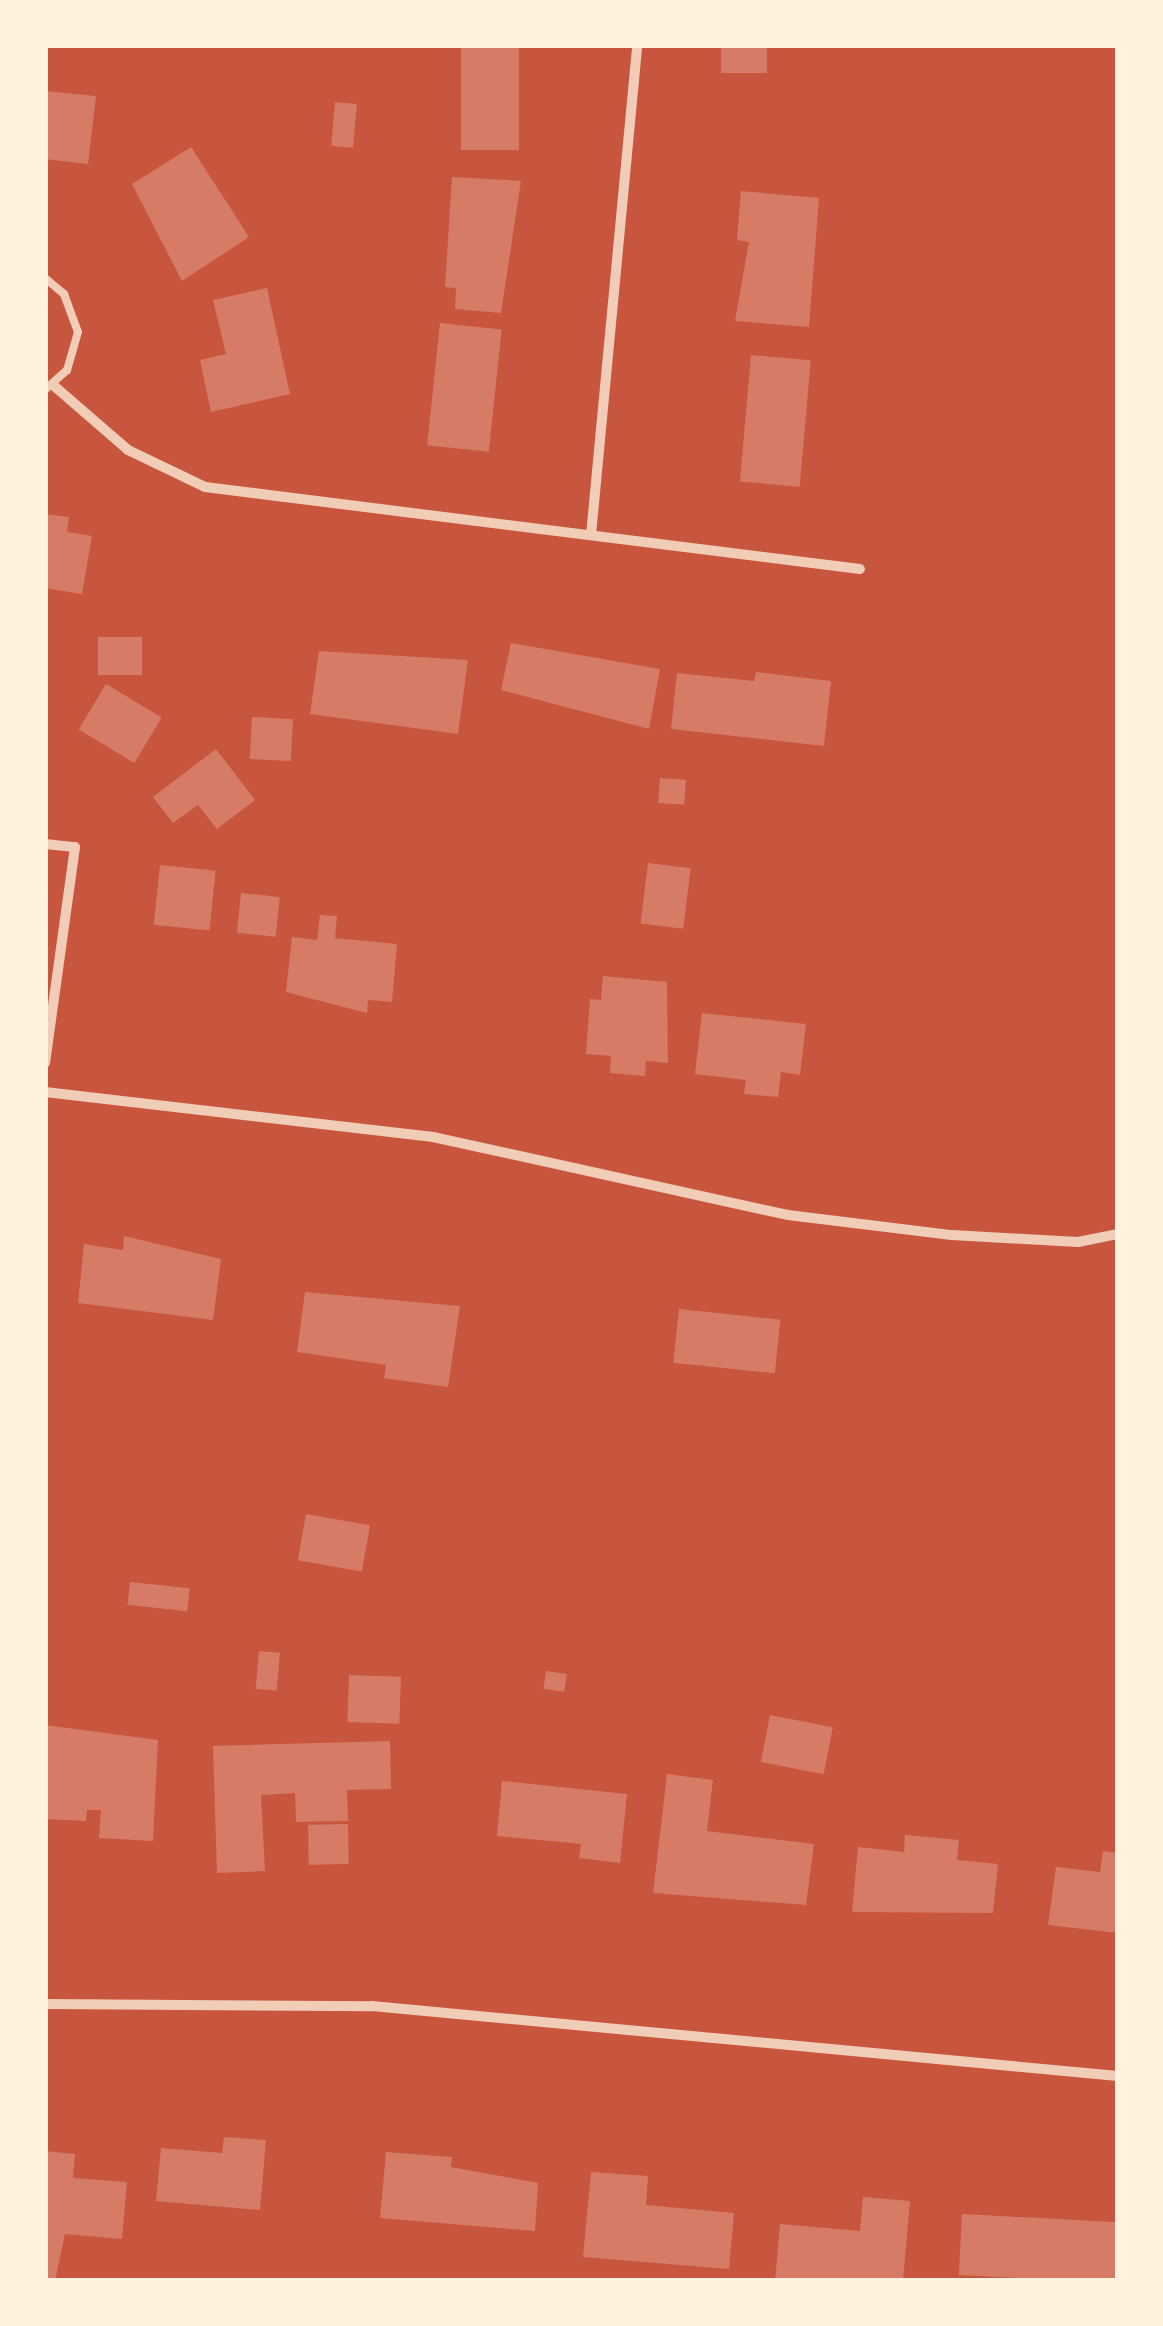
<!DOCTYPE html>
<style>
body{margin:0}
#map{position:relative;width:1163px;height:2326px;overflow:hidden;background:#c8553d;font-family:Ubuntu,sans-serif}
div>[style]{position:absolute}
.building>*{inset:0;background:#d67c66;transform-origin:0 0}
.service>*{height:8px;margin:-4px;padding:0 4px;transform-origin:4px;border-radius:4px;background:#f1ccb7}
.minor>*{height:10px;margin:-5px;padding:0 5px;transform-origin:5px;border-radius:5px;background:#f1ccb7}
span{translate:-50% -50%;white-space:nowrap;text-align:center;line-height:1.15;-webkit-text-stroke:9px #fff3e0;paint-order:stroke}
.frame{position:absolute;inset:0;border:48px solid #fff3e0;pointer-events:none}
</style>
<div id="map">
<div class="building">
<div style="left:461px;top:45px;width:58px;height:105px"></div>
<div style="left:721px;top:45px;width:46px;height:28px"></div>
<div style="clip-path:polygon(45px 91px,96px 96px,88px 164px,45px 159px)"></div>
<div style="left:335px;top:102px;width:22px;height:44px;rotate:5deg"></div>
<div style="clip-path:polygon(191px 147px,249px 237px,182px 281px,132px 184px)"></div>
<div style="clip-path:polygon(452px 177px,521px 181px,501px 313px,455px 309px,456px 288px,445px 287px)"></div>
<div style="clip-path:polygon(741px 191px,819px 198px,809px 327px,735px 321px,749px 242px,737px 240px)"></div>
<div style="clip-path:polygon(267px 288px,290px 394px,211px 412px,200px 360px,226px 354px,213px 300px)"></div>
<div style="left:440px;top:323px;width:62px;height:123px;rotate:6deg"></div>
<div style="left:751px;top:355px;width:60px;height:127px;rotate:5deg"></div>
<div style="clip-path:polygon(45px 514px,69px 517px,67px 532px,92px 536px,82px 594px,45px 588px)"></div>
<div style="left:142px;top:637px;width:38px;height:44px;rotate:90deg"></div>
<div style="clip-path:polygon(511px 643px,660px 669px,649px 729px,501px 690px)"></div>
<div style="clip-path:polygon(319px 651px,468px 660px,458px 734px,310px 714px)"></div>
<div style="clip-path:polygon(756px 672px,831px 681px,824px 746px,671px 729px,677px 673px,754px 681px)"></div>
<div style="left:106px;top:684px;width:65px;height:53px;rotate:31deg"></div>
<div style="left:252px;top:717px;width:41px;height:42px;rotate:3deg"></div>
<div style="clip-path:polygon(216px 749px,255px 800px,217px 829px,198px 805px,173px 823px,153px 797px)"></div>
<div style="left:660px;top:778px;width:26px;height:25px;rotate:4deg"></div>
<div style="left:648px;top:863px;width:43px;height:61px;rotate:7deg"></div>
<div style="left:160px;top:865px;width:56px;height:60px;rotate:6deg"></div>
<div style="left:241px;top:893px;width:39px;height:40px;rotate:6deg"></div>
<div style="clip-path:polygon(320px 915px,337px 916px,335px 938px,397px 944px,392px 1002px,368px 1000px,367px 1013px,286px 992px,292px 937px,317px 940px)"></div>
<div style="clip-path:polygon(603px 976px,667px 982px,668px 1063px,646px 1061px,645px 1076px,610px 1073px,611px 1056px,586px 1054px,590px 999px,601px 1000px)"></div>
<div style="clip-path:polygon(702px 1013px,806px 1024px,800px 1075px,781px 1072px,778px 1097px,744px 1094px,746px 1080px,695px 1074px)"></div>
<div style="clip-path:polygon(124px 1236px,221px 1259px,213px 1320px,78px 1303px,84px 1244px,123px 1250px)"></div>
<div style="clip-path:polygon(305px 1292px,460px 1306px,448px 1387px,384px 1378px,386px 1365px,297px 1352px)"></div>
<div style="left:679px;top:1309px;width:102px;height:54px;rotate:6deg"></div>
<div style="left:306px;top:1514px;width:65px;height:47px;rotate:10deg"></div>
<div style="left:130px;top:1582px;width:60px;height:23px;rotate:6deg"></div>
<div style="left:259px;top:1651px;width:21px;height:38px;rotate:5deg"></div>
<div style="left:546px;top:1671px;width:21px;height:18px;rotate:8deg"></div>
<div style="left:349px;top:1675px;width:52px;height:47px;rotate:2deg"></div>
<div style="left:770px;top:1715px;width:64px;height:48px;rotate:11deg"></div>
<div style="clip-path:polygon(45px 1725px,158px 1740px,153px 1841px,99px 1838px,101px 1810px,87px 1810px,86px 1821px,45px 1819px)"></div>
<div style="clip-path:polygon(390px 1741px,391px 1789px,347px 1790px,348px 1821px,296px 1822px,295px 1793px,261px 1795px,265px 1871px,217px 1873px,213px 1746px)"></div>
<div style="clip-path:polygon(667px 1774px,713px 1780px,707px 1831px,814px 1844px,806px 1905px,653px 1893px)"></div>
<div style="clip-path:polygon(502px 1781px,627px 1794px,620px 1863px,579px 1858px,581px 1844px,497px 1836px)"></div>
<div style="left:348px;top:1824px;width:40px;height:40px;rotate:89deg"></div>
<div style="clip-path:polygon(905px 1835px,959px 1840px,957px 1860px,998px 1864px,993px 1913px,852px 1912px,858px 1847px,904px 1852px)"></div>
<div style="clip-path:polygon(1103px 1851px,1118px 1853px,1118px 1933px,1048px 1925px,1056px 1867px,1100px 1872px)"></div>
<div style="clip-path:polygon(224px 2137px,266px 2140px,260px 2210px,156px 2201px,161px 2148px,222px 2153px)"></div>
<div style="clip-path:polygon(45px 2151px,75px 2154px,73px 2178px,127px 2182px,122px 2239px,65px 2234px,55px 2281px,45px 2281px)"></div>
<div style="clip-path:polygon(386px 2152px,452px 2157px,451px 2167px,538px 2183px,535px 2231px,380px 2218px)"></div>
<div style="clip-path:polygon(591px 2172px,648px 2176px,646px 2205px,734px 2213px,729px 2269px,583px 2257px)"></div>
<div style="clip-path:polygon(863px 2197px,910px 2201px,903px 2281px,775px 2281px,780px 2224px,860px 2231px)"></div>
<div style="left:962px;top:2214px;width:156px;height:61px;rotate:3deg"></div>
</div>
<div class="service">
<div style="left:45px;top:278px;width:25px;rotate:40deg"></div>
<div style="left:64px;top:294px;width:40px;rotate:69.8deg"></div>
<div style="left:78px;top:332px;width:40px;rotate:106deg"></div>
<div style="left:67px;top:370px;width:30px;rotate:138deg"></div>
</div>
<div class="minor">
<div style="left:53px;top:385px;width:99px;rotate:40.9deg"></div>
<div style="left:128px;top:450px;width:85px;rotate:25.7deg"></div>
<div style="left:205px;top:487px;width:660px;rotate:7.14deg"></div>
<div style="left:591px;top:535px;width:492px;rotate:-84.6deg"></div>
<div style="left:45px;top:844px;width:30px;rotate:6deg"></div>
<div style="left:75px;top:847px;width:218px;rotate:97.9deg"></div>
<div style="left:45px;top:1092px;width:391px;rotate:6.6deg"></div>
<div style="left:433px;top:1137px;width:363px;rotate:12.4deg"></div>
<div style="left:788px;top:1215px;width:165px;rotate:7deg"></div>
<div style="left:952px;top:1235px;width:126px;rotate:3.2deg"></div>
<div style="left:1078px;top:1242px;width:41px;rotate:-11.3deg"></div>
<div style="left:45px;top:2004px;width:327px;rotate:0.4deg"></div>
<div style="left:372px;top:2006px;width:749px;rotate:5.36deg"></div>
</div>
<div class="frame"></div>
</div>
